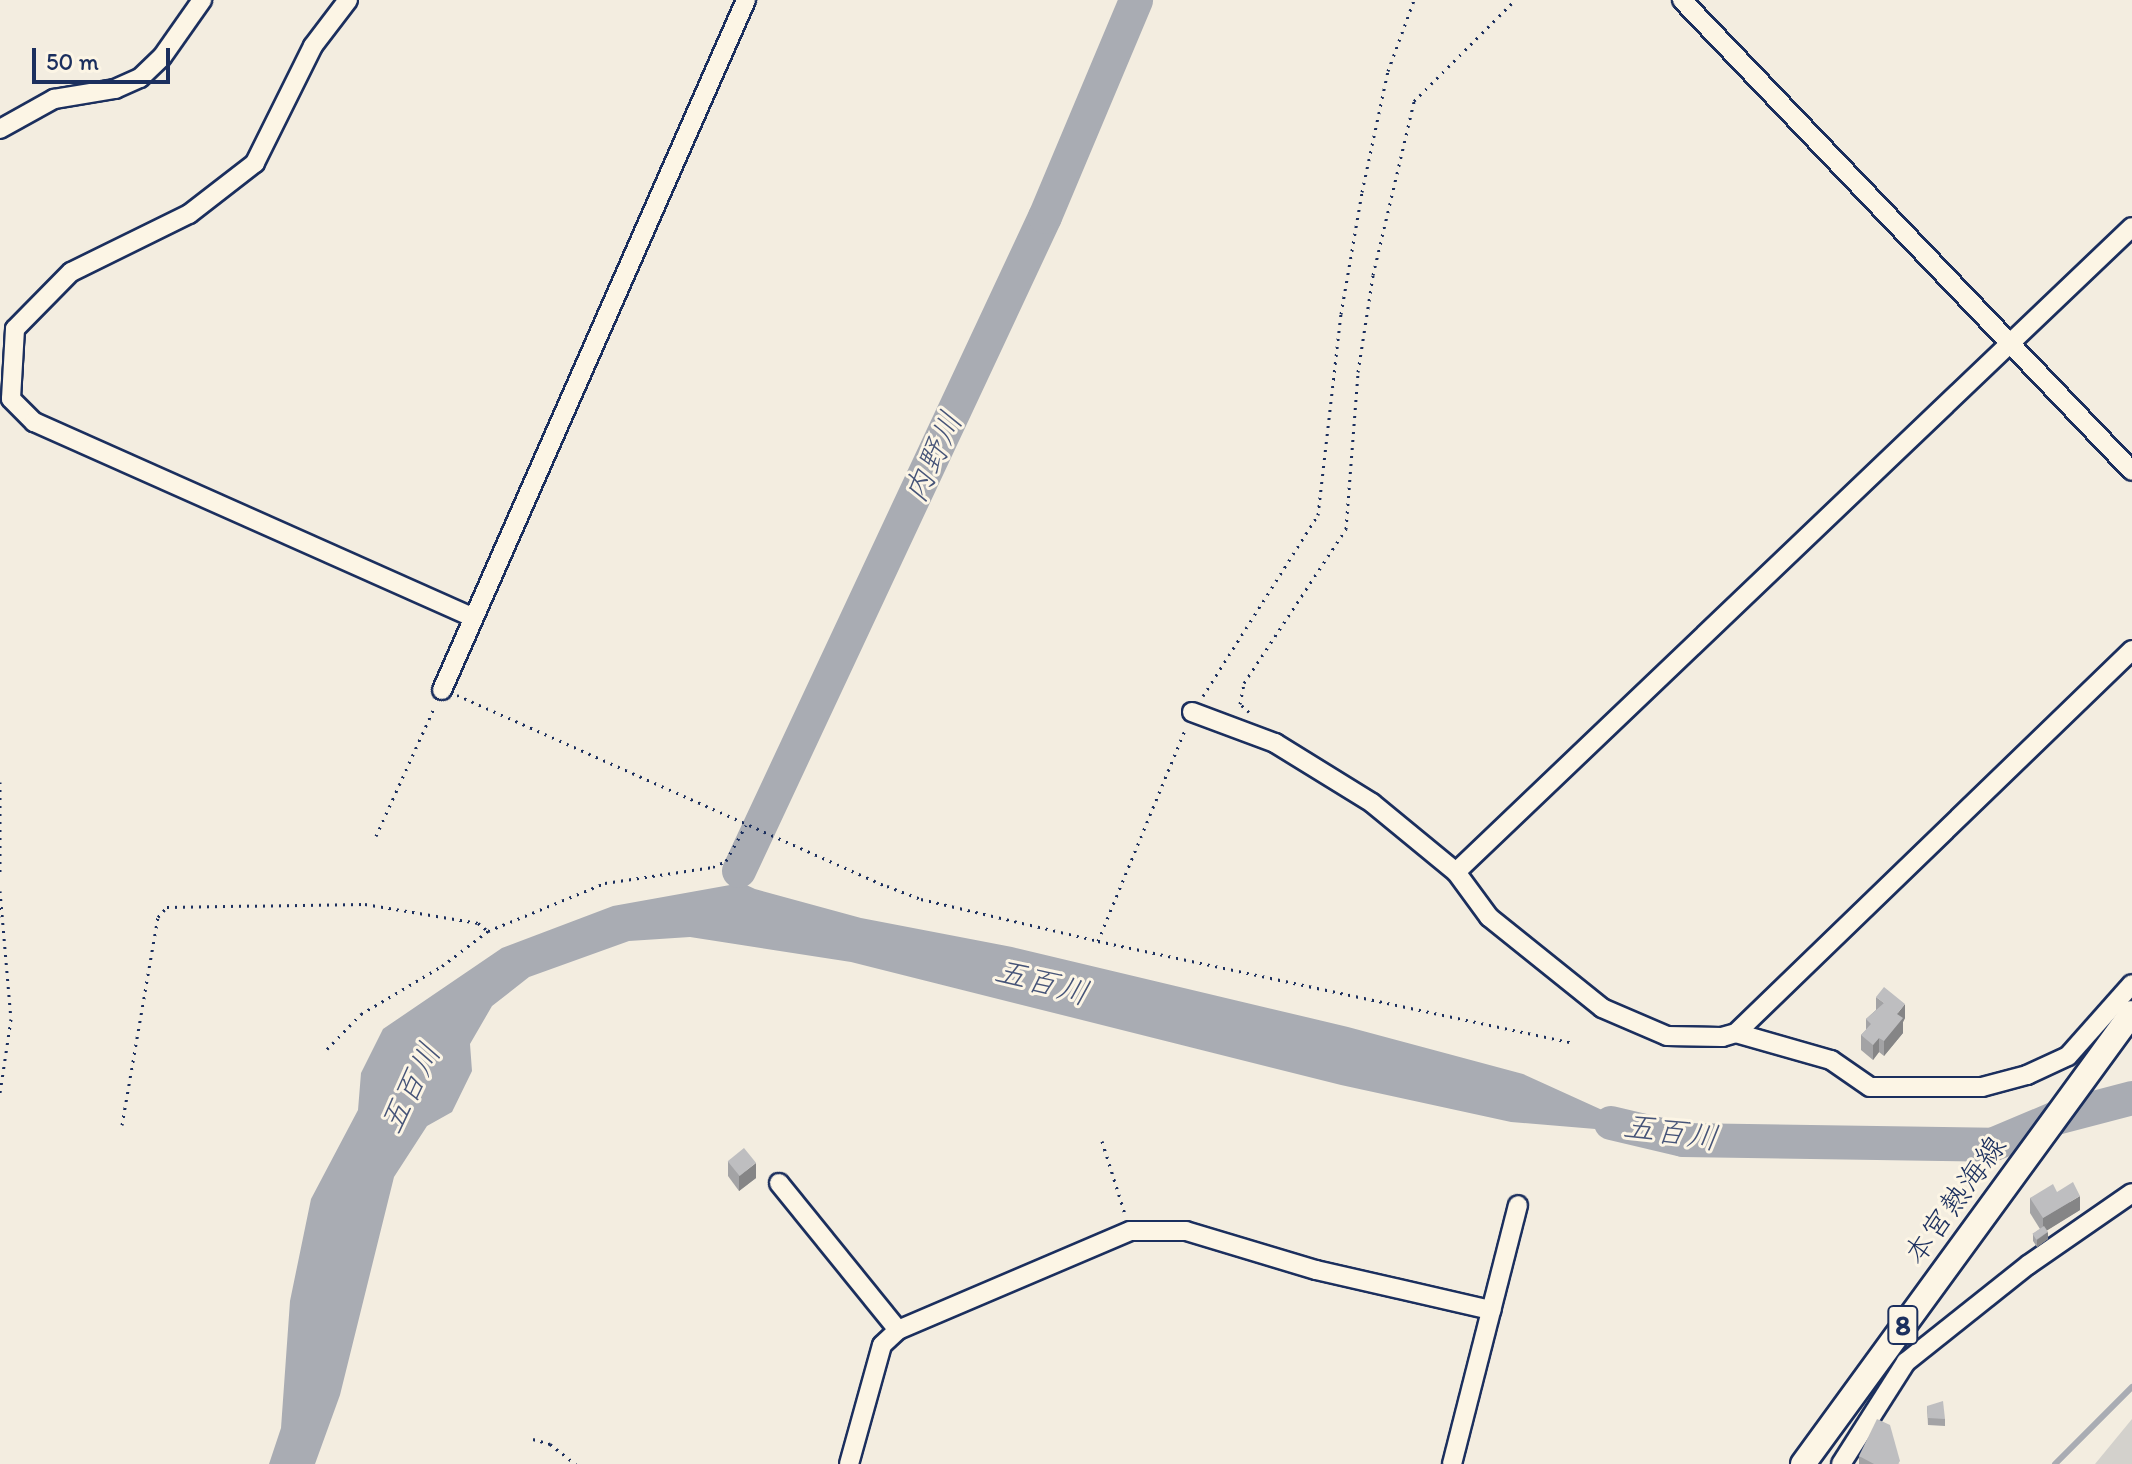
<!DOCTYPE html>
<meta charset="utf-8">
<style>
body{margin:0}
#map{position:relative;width:2132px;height:1464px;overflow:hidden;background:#f3ede0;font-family:Itim,"Klee One",sans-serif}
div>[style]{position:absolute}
.green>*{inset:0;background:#d3d1cc}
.water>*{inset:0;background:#a9acb3}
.stream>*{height:6px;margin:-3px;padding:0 3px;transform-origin:3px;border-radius:3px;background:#a9acb3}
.river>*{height:34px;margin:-17px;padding:0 17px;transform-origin:17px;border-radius:17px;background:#a9acb3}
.path>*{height:3px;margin-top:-1.5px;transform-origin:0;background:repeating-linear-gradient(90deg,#1b2f5e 0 2px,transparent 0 8px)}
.roads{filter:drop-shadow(2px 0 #1b2f5e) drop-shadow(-2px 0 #1b2f5e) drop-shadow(0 2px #1b2f5e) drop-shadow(0 -2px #1b2f5e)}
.minor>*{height:18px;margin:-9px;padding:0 9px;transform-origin:9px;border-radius:9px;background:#fcf5e5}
.major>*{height:24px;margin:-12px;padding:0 12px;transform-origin:12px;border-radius:12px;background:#fcf5e5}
.wall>*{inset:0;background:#a3a3a5}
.shaded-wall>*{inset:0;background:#858586}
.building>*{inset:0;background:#bebec0;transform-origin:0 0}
span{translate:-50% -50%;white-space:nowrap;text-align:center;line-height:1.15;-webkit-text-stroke:6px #fcf5e5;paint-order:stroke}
.shield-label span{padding:2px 6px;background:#fcf5e5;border:2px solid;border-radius:6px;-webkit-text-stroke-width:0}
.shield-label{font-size:28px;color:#1b2f5e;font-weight:700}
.street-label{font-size:30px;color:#1b2f5e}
.water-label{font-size:32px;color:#465478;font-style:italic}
.scale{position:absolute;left:32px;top:48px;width:138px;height:36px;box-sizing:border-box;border:4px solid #1b2f5e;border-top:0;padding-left:10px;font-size:24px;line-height:28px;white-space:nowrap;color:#1b2f5e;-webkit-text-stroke:6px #fcf5e5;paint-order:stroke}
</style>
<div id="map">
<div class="green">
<div style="clip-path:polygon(2132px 1419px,2132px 1464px,2095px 1464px)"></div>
</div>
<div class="water">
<div style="clip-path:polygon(756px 830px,761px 833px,742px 883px,755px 889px,861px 918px,1012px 947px,1348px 1027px,1523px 1074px,1655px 1134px,1511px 1122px,1341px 1085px,851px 962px,690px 937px,629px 941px,529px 977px,492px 1006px,470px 1044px,472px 1071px,452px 1112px,427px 1126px,394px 1177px,340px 1395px,315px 1464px,269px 1464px,281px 1428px,290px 1301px,311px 1199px,358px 1110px,361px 1073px,383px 1029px,502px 948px,613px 906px,730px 885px)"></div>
</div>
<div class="stream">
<div style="left:2055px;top:1464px;width:109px;rotate:-45deg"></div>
</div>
<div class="river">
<div style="left:739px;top:871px;width:722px;rotate:-64.93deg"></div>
<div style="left:1045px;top:217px;width:235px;rotate:-67.2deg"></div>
<div style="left:1611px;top:1123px;width:74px;rotate:13.3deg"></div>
<div style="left:1683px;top:1140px;width:309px;rotate:0.9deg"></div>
<div style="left:1992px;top:1145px;width:69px;rotate:-22.9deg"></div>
<div style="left:2056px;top:1118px;width:79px;rotate:-14.7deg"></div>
</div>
<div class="path">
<div style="left:457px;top:695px;width:471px;rotate:24deg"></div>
<div style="left:887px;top:886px;width:36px;rotate:21deg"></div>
<div style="left:921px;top:899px;width:182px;rotate:13.3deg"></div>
<div style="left:1098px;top:941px;width:231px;rotate:-67.6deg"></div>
<div style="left:1203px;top:696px;width:214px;rotate:-57.6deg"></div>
<div style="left:1318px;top:515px;width:202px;rotate:-83.5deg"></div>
<div style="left:1341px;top:314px;width:124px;rotate:-80.2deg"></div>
<div style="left:1362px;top:192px;width:124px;rotate:-77.9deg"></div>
<div style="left:1388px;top:71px;width:76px;rotate:-69.9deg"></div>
<div style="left:1249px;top:712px;width:12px;rotate:-138deg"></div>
<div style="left:1240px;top:704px;width:21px;rotate:-79deg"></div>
<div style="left:1244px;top:683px;width:185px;rotate:-56.5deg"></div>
<div style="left:1346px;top:529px;width:157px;rotate:-85.6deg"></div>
<div style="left:1358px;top:372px;width:98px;rotate:-81.2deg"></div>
<div style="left:1373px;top:275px;width:179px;rotate:-76.7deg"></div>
<div style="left:1414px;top:101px;width:143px;rotate:-45deg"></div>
<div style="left:0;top:782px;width:95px;rotate:90deg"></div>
<div style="left:376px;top:836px;width:141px;rotate:-65.6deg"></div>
<div style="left:0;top:891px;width:128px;rotate:85.1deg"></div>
<div style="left:11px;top:1019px;width:75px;rotate:98.5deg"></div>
<div style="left:1098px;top:941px;width:486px;rotate:12.1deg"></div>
<div style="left:327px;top:1049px;width:49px;rotate:-45.8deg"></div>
<div style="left:361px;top:1014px;width:94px;rotate:-30.7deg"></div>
<div style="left:442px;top:966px;width:58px;rotate:-37.3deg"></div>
<div style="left:488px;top:931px;width:126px;rotate:-22.3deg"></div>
<div style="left:605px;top:883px;width:109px;rotate:-8.4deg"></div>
<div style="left:713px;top:867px;width:14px;rotate:-25deg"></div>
<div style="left:726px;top:861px;width:41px;rotate:-60.9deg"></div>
<div style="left:122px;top:1125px;width:211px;rotate:-80.2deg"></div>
<div style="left:158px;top:917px;width:13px;rotate:-48deg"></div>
<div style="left:167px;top:907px;width:198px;rotate:-0.9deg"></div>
<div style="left:365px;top:904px;width:115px;rotate:9.5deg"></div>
<div style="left:478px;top:923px;width:13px;rotate:39deg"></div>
<div style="left:1102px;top:1141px;width:77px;rotate:72.5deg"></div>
<div style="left:533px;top:1439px;width:18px;rotate:16deg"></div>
<div style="left:550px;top:1444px;width:33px;rotate:38deg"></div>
</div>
<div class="roads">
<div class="minor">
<div style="left:348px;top:0;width:58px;rotate:127.3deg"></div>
<div style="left:313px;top:46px;width:131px;rotate:116.4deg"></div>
<div style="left:255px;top:163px;width:83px;rotate:142.3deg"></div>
<div style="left:189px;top:214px;width:131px;rotate:153.8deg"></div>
<div style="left:71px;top:272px;width:80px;rotate:134.5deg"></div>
<div style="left:15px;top:329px;width:70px;rotate:93.3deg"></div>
<div style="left:11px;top:399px;width:33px;rotate:45deg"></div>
<div style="left:34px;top:422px;width:480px;rotate:24deg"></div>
<div style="left:1682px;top:0;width:651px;rotate:46.31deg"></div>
<div style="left:0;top:129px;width:62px;rotate:-29.1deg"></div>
<div style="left:54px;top:99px;width:62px;rotate:-9.3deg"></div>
<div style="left:115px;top:89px;width:27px;rotate:-24deg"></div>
<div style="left:140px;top:78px;width:30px;rotate:-44deg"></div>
<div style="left:162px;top:57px;width:70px;rotate:-54.9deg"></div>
<div style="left:442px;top:690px;width:754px;rotate:-66.22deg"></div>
<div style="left:1192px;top:712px;width:89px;rotate:20.5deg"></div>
<div style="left:1275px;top:743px;width:114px;rotate:31.7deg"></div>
<div style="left:1372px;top:803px;width:109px;rotate:39.4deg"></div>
<div style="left:1456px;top:872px;width:56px;rotate:53.7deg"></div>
<div style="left:1489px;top:917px;width:145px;rotate:38.8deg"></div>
<div style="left:1602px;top:1008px;width:71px;rotate:23.3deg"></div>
<div style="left:1667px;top:1036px;width:55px;rotate:1deg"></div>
<div style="left:1722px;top:1037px;width:15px;rotate:-16deg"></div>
<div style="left:1736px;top:1033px;width:551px;rotate:-44.04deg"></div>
<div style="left:1456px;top:872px;width:934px;rotate:-43.66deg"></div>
<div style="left:1736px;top:1033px;width:99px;rotate:15.9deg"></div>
<div style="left:1831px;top:1060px;width:47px;rotate:34.7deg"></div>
<div style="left:1870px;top:1087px;width:112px"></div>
<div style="left:1982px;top:1087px;width:47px;rotate:-14.9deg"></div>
<div style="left:2027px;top:1075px;width:45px;rotate:-24.9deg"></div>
<div style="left:2068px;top:1056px;width:96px;rotate:-48.4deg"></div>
<div style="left:779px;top:1183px;width:189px;rotate:51deg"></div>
<div style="left:849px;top:1464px;width:123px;rotate:-74.5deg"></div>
<div style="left:882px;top:1345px;width:22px;rotate:-43deg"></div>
<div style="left:898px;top:1330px;width:252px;rotate:-23.1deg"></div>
<div style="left:1130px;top:1231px;width:56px"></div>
<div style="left:1186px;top:1231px;width:136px;rotate:16.7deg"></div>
<div style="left:1316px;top:1270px;width:180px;rotate:12.9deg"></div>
<div style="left:1452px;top:1464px;width:267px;rotate:-75.7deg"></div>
<div style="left:1841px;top:1464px;width:121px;rotate:-57.5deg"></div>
<div style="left:1906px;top:1362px;width:156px;rotate:-38.5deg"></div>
<div style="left:2028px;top:1265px;width:126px;rotate:-34.7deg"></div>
</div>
<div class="major">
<div style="left:1803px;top:1464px;width:558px;rotate:-53.89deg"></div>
</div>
</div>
<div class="wall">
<div style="clip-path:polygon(1876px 997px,1905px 1018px,1903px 1022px,1903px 1033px,1884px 1056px,1879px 1052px,1873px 1060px,1861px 1050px,1861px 1035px,1866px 1030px,1866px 1019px,1876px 1010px)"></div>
<div style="clip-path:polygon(728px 1161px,756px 1178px,739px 1191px,728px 1176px)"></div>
<div style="clip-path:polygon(2057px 1192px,2080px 1210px,2047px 1230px,2048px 1239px,2037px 1247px,2033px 1241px,2033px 1234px,2040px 1229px,2030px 1213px,2030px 1198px)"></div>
<div style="clip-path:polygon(1927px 1406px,1945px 1419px,1945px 1426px,1928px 1425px)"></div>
<div style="clip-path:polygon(1859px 1456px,1900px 1464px,1859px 1464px)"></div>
</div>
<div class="shaded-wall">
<div style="clip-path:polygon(1905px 1004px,1905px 1018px,1903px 1022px,1903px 1033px,1884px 1056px,1884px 1041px,1897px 1014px)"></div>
<div style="clip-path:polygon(1879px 1038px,1879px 1052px,1873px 1060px,1873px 1045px)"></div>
<div style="clip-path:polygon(756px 1163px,756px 1178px,739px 1191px,739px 1176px)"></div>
<div style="clip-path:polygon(2080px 1196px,2080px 1210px,2043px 1233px,2043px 1218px)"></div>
<div style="clip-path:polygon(2048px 1232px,2048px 1239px,2037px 1247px,2037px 1240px)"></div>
</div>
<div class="building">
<div style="clip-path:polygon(1884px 987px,1905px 1004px,1897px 1014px,1903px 1018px,1884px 1041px,1879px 1038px,1873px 1045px,1861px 1035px,1871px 1024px,1866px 1019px,1884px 1003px,1876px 997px)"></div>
<div style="left:744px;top:1148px;width:19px;height:21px;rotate:51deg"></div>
<div style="clip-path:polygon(2073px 1182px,2080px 1196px,2043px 1218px,2030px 1198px,2053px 1184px,2057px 1192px)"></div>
<div style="left:2044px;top:1226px;width:7px;height:14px;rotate:56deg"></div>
<div style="clip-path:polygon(1943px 1401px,1945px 1419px,1928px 1418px,1927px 1406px)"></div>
<div style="clip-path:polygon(1877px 1419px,1890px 1425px,1900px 1461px,1898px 1464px,1874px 1464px,1859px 1456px)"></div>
</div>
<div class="shield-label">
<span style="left:1903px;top:1325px">8</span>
</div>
<div class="street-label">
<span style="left:1955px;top:1200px;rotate:-54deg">本宮熱海線</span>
</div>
<div class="water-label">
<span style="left:933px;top:457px;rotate:-65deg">内野川</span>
<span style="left:1042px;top:982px;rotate:15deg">五百川</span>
<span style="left:410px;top:1088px;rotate:-63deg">五百川</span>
<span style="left:1671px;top:1132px;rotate:8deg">五百川</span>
</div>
<div class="scale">50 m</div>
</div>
